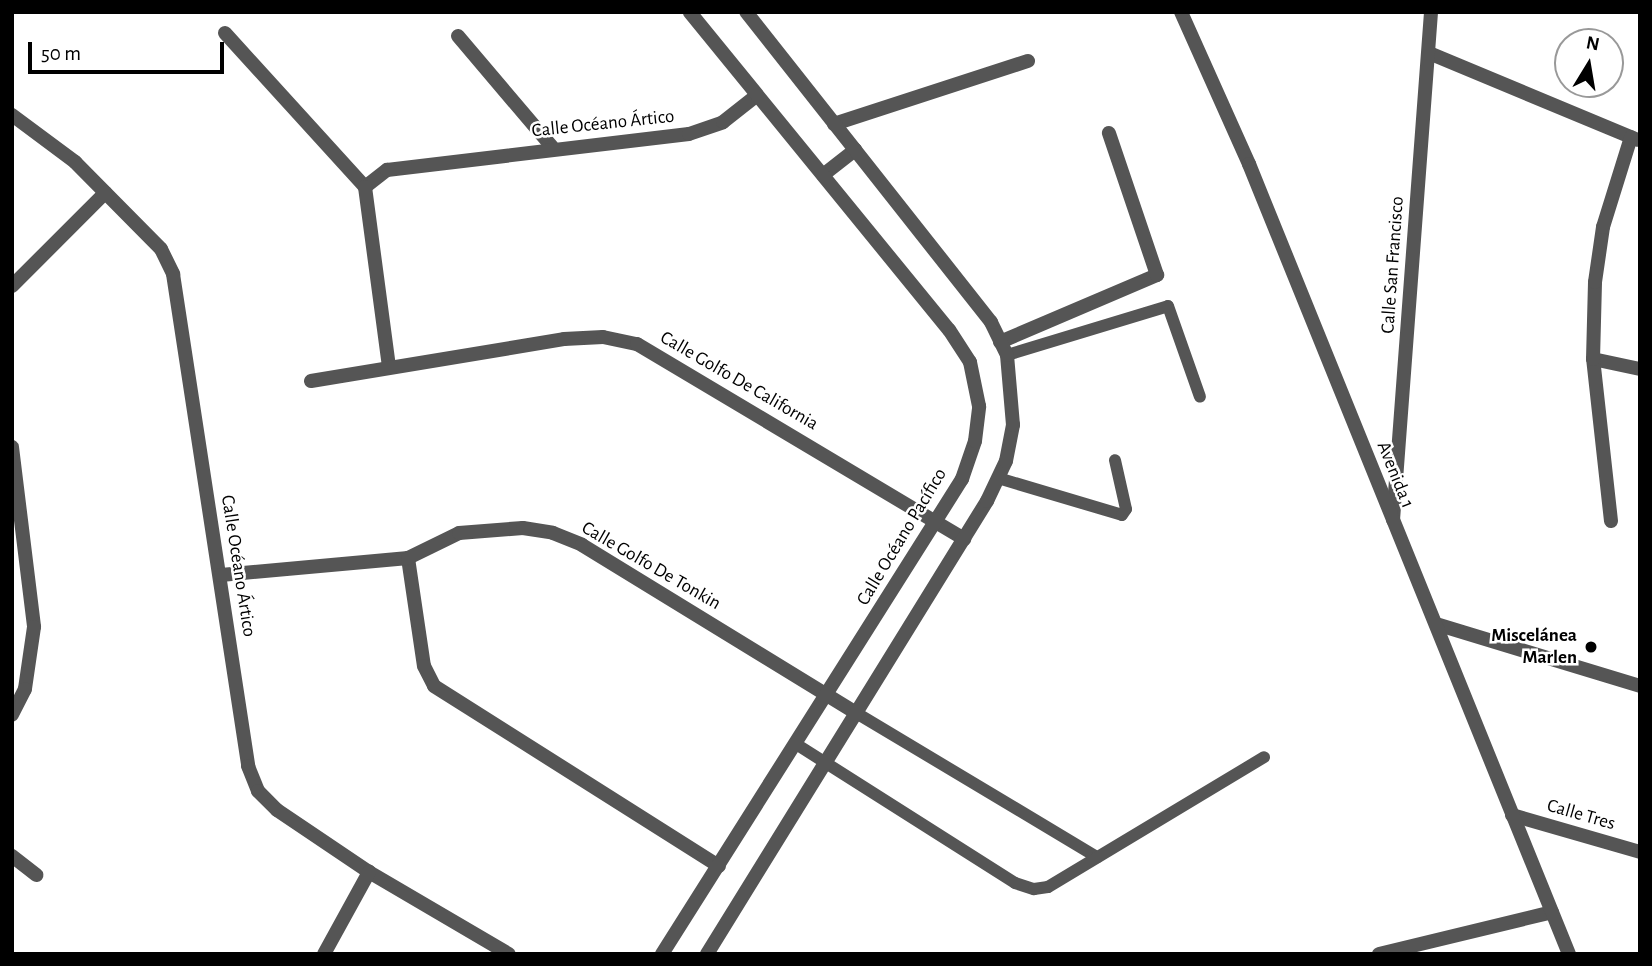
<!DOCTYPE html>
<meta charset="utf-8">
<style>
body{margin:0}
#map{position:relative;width:1652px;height:966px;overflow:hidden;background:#fff;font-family:"Alegreya Sans",sans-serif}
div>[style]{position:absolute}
.service>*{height:12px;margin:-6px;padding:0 6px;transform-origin:6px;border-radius:6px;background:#555}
.minor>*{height:14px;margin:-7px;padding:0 7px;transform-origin:7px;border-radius:7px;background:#555}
.tertiary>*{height:14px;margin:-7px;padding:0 7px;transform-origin:7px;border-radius:7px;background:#555}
.dots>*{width:19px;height:19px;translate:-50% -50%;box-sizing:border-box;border:4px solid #fff;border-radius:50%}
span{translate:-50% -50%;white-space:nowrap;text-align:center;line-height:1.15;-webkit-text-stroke:5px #fff;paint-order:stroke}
.street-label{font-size:19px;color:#000}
.poi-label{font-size:19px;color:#000;font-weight:700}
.right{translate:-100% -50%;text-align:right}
.frame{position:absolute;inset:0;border:14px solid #000;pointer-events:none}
.north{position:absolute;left:1554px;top:28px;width:70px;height:70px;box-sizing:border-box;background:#fff;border:2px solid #999;border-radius:50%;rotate:11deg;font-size:19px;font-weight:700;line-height:28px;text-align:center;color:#000}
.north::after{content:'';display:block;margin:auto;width:24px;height:32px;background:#000;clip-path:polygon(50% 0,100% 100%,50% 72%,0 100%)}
.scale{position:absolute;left:28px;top:42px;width:196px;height:32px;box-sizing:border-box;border:4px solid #000;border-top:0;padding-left:9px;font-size:21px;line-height:24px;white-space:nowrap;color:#000;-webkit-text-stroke:5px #fff;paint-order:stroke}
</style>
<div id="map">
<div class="service">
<div style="left:1007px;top:355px;width:168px;rotate:-16.9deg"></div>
<div style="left:1168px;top:306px;width:96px;rotate:70.6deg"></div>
<div style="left:998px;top:478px;width:129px;rotate:16.6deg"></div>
<div style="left:1122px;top:515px;width:7px;rotate:-56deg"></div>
<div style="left:1126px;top:509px;width:50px;rotate:-102.7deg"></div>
<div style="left:858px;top:714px;width:279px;rotate:30.9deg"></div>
<div style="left:796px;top:744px;width:259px;rotate:32.4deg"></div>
<div style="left:1015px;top:883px;width:20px;rotate:18deg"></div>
<div style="left:1034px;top:889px;width:14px;rotate:-8deg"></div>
<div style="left:1048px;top:887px;width:252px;rotate:-31deg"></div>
</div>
<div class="minor">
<div style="left:225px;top:33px;width:208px;rotate:47.7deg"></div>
<div style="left:458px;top:36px;width:145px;rotate:49.7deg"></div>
<div style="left:1429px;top:53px;width:226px;rotate:22.6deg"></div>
<div style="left:12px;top:115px;width:79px;rotate:36.7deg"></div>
<div style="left:75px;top:162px;width:122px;rotate:45.3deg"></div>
<div style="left:161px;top:249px;width:28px;rotate:64deg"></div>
<div style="left:173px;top:274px;width:498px;rotate:81.3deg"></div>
<div style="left:248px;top:766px;width:27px;rotate:68deg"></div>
<div style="left:258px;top:791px;width:27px;rotate:45deg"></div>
<div style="left:277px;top:810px;width:111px;rotate:34deg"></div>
<div style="left:369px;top:872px;width:162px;rotate:30.4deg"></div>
<div style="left:834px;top:124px;width:204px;rotate:-18deg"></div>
<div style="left:365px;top:187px;width:28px;rotate:-38deg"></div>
<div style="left:387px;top:170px;width:304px;rotate:-6.8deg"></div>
<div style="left:689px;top:134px;width:36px;rotate:-19deg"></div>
<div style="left:723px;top:122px;width:42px;rotate:-38.2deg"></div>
<div style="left:365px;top:187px;width:182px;rotate:82.4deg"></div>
<div style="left:12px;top:286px;width:132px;rotate:-45deg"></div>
<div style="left:1000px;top:342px;width:171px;rotate:-23.1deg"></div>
<div style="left:1157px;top:275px;width:150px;rotate:-108.7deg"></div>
<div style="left:1593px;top:359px;width:48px;rotate:12deg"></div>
<div style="left:311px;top:381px;width:256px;rotate:-9.4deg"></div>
<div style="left:564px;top:339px;width:39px;rotate:-3deg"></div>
<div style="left:603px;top:337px;width:35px;rotate:12deg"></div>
<div style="left:637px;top:344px;width:381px;rotate:30.8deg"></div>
<div style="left:12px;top:447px;width:181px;rotate:83deg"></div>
<div style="left:34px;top:627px;width:63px;rotate:98.3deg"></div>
<div style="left:25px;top:689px;width:29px;rotate:117deg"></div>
<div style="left:1393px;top:520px;width:509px;rotate:-85.72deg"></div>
<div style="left:1611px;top:521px;width:163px;rotate:-96.3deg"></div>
<div style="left:1593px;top:359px;width:77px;rotate:-88.5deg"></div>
<div style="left:1595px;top:282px;width:56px;rotate:-81.7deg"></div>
<div style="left:1603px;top:227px;width:94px;rotate:-72.7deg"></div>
<div style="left:408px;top:558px;width:109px;rotate:81.6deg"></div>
<div style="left:424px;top:666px;width:22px;rotate:63deg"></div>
<div style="left:434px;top:686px;width:337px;rotate:32.3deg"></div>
<div style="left:221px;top:575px;width:188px;rotate:-5.2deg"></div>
<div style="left:408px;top:558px;width:57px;rotate:-26.1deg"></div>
<div style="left:459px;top:533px;width:64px;rotate:-4.5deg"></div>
<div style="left:523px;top:528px;width:30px;rotate:9deg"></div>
<div style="left:553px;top:533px;width:31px;rotate:22deg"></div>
<div style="left:582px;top:545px;width:324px;rotate:31.5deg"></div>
<div style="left:1436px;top:624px;width:213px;rotate:16.9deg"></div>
<div style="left:1512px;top:815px;width:133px;rotate:16.1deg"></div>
<div style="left:12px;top:856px;width:31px;rotate:38deg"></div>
<div style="left:324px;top:954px;width:94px;rotate:-61.2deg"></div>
<div style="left:1379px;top:954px;width:178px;rotate:-13.6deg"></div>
</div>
<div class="tertiary">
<div style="left:1181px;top:12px;width:167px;rotate:65.9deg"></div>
<div style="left:1249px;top:164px;width:852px;rotate:67.95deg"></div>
<div style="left:823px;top:175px;width:41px;rotate:-38deg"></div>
<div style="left:662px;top:954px;width:562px;rotate:-57.72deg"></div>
<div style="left:962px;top:479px;width:40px;rotate:-71.1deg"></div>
<div style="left:975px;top:441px;width:35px;rotate:-83deg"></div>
<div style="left:979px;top:406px;width:45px;rotate:-101.6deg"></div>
<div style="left:970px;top:362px;width:38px;rotate:-123deg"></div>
<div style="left:949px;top:330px;width:410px;rotate:-129.2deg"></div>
<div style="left:707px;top:954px;width:533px;rotate:-58.28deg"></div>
<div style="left:987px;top:501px;width:44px;rotate:-64.6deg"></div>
<div style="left:1006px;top:461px;width:37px;rotate:-79deg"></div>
<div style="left:1013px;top:425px;width:70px;rotate:-94.9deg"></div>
<div style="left:1007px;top:355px;width:37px;rotate:-116deg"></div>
<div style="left:991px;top:322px;width:395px;rotate:-128.3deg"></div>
</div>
<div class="dots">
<div style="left:1591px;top:647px;background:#000"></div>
</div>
<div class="street-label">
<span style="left:603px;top:124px;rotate:-6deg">Calle Océano Ártico</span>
<span style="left:1393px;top:265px;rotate:-86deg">Calle San Francisco</span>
<span style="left:739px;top:381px;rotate:30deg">Calle Golfo De California</span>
<span style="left:1395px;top:475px;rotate:68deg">Avenida 1</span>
<span style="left:902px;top:537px;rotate:-59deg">Calle Océano Pacífico</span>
<span style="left:238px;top:566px;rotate:81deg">Calle Océano Ártico</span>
<span style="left:651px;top:566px;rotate:30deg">Calle Golfo De Tonkin</span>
<span style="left:1581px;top:815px;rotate:16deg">Calle Tres</span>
</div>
<div class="poi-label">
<span class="right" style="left:1577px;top:647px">Miscelánea<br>Marlen</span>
</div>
<div class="frame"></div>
<div class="north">N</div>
<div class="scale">50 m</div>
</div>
